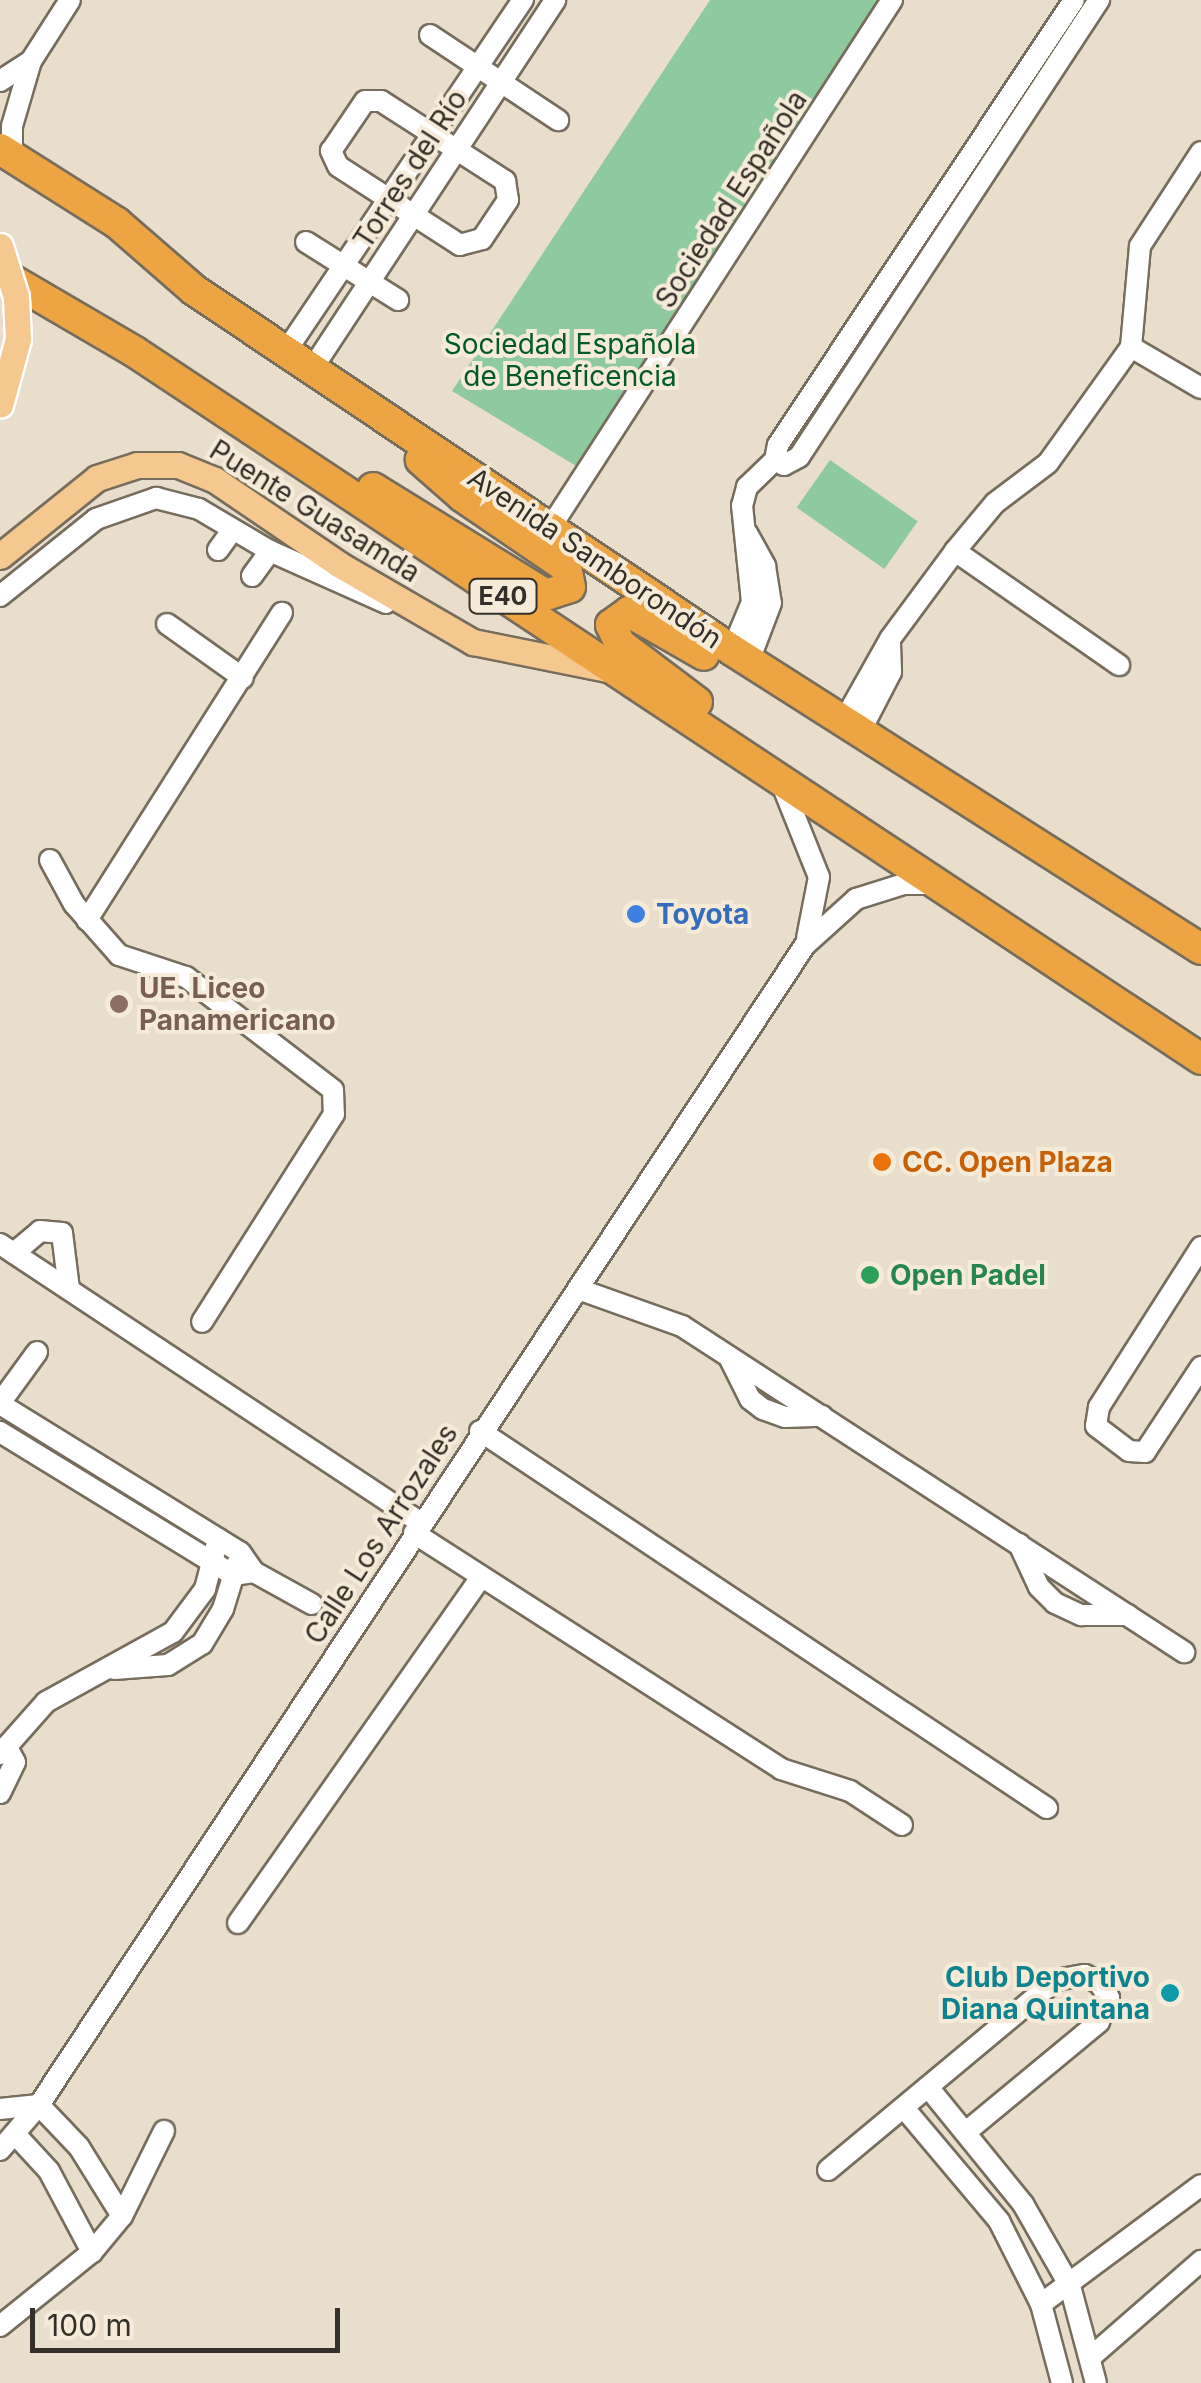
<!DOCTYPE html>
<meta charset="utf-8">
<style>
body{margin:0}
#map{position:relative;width:1201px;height:2383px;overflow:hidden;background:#e9decb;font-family:Inter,sans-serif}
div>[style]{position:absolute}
.green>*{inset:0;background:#8eca9d;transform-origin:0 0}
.roads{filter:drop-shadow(2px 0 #776d5d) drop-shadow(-2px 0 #776d5d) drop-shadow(0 2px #776d5d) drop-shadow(0 -2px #776d5d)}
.minor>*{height:20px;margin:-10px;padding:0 10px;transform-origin:10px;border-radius:10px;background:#fff}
.major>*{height:25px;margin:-12.5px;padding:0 12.5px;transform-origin:12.5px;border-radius:12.5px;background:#f4c88e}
.highway>*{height:30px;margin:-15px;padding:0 15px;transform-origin:15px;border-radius:15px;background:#eda443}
.bridges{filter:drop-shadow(2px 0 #fff) drop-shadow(-2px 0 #fff) drop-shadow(0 2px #fff) drop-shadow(0 -2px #fff)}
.major-bridge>*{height:25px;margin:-12.5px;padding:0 12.5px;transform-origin:12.5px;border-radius:12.5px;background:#f4c88e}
.dots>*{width:28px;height:28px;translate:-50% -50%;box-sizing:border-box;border:5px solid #f6ebd8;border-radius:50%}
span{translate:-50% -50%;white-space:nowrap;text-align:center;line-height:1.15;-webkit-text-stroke:8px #f6ebd8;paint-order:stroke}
.shield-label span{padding:2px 8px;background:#f6ebd8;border:2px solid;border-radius:8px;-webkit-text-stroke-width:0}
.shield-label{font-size:25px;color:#343029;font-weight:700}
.street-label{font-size:28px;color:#343029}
.park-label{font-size:28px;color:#025a2a}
.shop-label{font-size:28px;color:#366cbe;font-weight:700}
.left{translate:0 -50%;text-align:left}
.education-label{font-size:28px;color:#785e54;font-weight:700}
.food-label{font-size:28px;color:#c56008;font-weight:700}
.leisure-label{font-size:28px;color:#27864d;font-weight:700}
.culture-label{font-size:28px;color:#0d838f;font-weight:700}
.right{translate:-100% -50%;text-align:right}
.scale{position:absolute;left:30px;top:2308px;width:310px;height:45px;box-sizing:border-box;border:5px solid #343029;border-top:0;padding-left:12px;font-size:30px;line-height:35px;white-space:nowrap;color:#343029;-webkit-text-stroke:8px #f6ebd8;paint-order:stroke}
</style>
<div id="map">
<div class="green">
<div style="clip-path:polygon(710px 0,903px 0,591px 475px,452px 391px)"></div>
<div style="left:830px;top:460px;width:107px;height:58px;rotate:35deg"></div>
</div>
<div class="roads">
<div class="minor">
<div style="left:430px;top:35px;width:154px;rotate:33.6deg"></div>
<div style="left:0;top:81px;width:37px;rotate:-33deg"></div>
<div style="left:365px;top:101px;width:16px"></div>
<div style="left:381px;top:101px;width:148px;rotate:32.8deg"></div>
<div style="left:505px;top:181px;width:19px;rotate:81deg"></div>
<div style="left:508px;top:200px;width:47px;rotate:123.7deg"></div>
<div style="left:482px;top:239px;width:23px;rotate:165deg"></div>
<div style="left:460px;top:245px;width:145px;rotate:-147.1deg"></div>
<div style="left:338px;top:166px;width:17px;rotate:-115deg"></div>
<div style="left:331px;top:151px;width:60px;rotate:-55.8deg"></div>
<div style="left:12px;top:157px;width:31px;rotate:-90deg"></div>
<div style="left:12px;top:126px;width:68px;rotate:-73.7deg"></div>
<div style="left:31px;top:61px;width:72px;rotate:-57.4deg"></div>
<div style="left:306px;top:242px;width:109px;rotate:32.2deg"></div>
<div style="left:1131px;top:347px;width:81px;rotate:30.4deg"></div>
<div style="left:286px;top:351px;width:424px;rotate:-56deg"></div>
<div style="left:312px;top:369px;width:442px;rotate:-56.6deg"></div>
<div style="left:775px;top:460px;width:10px;rotate:29deg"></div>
<div style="left:784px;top:465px;width:17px;rotate:-28deg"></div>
<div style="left:799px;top:457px;width:547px;rotate:-56.72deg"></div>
<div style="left:550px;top:528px;width:629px;rotate:-57.07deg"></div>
<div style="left:747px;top:533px;width:38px;rotate:61deg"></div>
<div style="left:765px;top:566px;width:37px;rotate:81deg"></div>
<div style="left:771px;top:603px;width:62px;rotate:110.8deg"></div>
<div style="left:218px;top:550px;width:24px;rotate:-54deg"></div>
<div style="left:955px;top:551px;width:200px;rotate:34.8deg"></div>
<div style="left:252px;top:576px;width:31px;rotate:-54deg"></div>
<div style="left:0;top:596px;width:123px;rotate:-38.7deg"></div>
<div style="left:96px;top:519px;width:64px;rotate:-19.3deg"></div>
<div style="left:156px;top:498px;width:44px;rotate:14.3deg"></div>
<div style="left:199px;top:509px;width:82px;rotate:30.6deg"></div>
<div style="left:270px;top:551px;width:127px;rotate:24.1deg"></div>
<div style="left:167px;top:624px;width:93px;rotate:35.4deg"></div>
<div style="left:732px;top:650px;width:52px;rotate:-67.4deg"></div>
<div style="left:752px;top:602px;width:97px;rotate:-95.9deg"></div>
<div style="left:742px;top:506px;width:20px;rotate:-75deg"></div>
<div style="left:747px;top:487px;width:39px;rotate:-44deg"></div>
<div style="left:775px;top:460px;width:15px;rotate:-79deg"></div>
<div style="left:778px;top:445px;width:534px;rotate:-56.37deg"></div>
<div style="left:844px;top:721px;width:94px;rotate:-60.7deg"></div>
<div style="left:890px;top:639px;width:109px;rotate:-53.5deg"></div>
<div style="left:955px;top:551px;width:62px;rotate:-50.2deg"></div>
<div style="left:995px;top:503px;width:66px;rotate:-37deg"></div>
<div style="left:1048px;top:463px;width:143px;rotate:-54.4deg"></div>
<div style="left:1131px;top:347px;width:101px;rotate:-84.9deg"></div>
<div style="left:1140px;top:246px;width:112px;rotate:-57deg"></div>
<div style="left:860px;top:732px;width:68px;rotate:-62.7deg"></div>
<div style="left:891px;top:672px;width:31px;rotate:-92deg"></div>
<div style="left:781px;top:782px;width:102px;rotate:68.2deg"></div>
<div style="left:819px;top:877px;width:62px;rotate:101.1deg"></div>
<div style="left:50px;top:860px;width:50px;rotate:61.4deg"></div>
<div style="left:74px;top:904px;width:68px;rotate:48.6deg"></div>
<div style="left:119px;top:955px;width:71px;rotate:18.2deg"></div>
<div style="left:186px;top:977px;width:185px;rotate:37.5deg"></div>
<div style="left:333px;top:1090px;width:24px;rotate:88deg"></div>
<div style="left:334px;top:1114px;width:246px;rotate:122.4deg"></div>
<div style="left:87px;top:920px;width:364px;rotate:-57.6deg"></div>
<div style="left:0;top:1244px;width:505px;rotate:33.53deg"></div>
<div style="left:1201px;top:1247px;width:190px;rotate:122.5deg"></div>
<div style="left:1099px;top:1407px;width:19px;rotate:99deg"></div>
<div style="left:1096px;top:1426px;width:41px;rotate:37.1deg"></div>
<div style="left:1129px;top:1451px;width:16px;rotate:4deg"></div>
<div style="left:1145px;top:1452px;width:102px;rotate:-56.6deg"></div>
<div style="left:14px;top:1253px;width:34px;rotate:-40deg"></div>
<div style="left:40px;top:1231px;width:22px;rotate:5deg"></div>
<div style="left:62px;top:1233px;width:56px;rotate:82.9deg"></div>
<div style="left:578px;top:1289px;width:110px;rotate:19.6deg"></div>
<div style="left:682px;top:1326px;width:599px;rotate:33deg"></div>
<div style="left:729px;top:1357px;width:47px;rotate:63.4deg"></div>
<div style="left:750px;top:1399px;width:16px;rotate:38deg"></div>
<div style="left:763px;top:1409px;width:23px;rotate:20deg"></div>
<div style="left:785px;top:1417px;width:37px;rotate:-2deg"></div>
<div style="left:0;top:1403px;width:63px;rotate:-54deg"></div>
<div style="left:0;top:1404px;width:282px;rotate:31.7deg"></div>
<div style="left:240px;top:1552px;width:24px;rotate:55deg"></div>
<div style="left:254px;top:1572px;width:66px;rotate:28.9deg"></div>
<div style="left:480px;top:1431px;width:681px;rotate:33.62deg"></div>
<div style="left:0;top:1432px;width:273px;rotate:31.5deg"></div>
<div style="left:233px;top:1575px;width:21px;rotate:-8deg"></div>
<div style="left:414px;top:1533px;width:436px;rotate:32.7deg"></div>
<div style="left:781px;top:1769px;width:72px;rotate:17.7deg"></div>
<div style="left:850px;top:1791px;width:62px;rotate:33.2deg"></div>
<div style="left:1019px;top:1544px;width:47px;rotate:65.1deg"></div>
<div style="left:1039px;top:1587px;width:23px;rotate:45deg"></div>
<div style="left:1055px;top:1603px;width:29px;rotate:25deg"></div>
<div style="left:1081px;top:1615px;width:47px"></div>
<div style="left:114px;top:1669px;width:54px;rotate:-4.2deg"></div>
<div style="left:168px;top:1665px;width:40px;rotate:-32deg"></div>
<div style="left:202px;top:1644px;width:41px;rotate:-59deg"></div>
<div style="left:223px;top:1609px;width:47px;rotate:-72.7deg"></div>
<div style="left:0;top:1754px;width:69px;rotate:-48.5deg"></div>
<div style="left:46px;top:1702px;width:145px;rotate:-28.9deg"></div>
<div style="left:173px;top:1632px;width:54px;rotate:-53.3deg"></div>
<div style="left:205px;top:1589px;width:52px;rotate:-75.4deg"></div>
<div style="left:0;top:1793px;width:34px;rotate:-64deg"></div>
<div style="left:15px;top:1762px;width:18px;rotate:-119deg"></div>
<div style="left:238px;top:1923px;width:423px;rotate:-54.9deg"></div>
<div style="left:928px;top:2087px;width:151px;rotate:50.9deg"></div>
<div style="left:1023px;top:2204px;width:95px;rotate:60.2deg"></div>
<div style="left:1070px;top:2286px;width:100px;rotate:75deg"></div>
<div style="left:904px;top:2108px;width:148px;rotate:49.9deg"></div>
<div style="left:999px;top:2221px;width:93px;rotate:63.2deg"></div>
<div style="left:1041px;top:2304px;width:82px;rotate:75.1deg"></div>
<div style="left:0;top:2109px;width:39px;rotate:-6deg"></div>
<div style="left:39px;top:2105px;width:58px;rotate:46.4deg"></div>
<div style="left:79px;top:2147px;width:81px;rotate:58.1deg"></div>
<div style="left:15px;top:2134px;width:50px;rotate:47.4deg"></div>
<div style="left:49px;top:2171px;width:92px;rotate:62deg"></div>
<div style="left:0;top:2150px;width:60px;rotate:-49.1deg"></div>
<div style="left:39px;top:2105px;width:1390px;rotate:-56.56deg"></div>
<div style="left:805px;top:945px;width:69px;rotate:-42deg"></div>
<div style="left:856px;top:899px;width:50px;rotate:-17.4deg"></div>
<div style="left:904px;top:884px;width:31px"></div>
<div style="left:828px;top:2170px;width:297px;rotate:-39.8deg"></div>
<div style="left:1056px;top:1980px;width:29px;rotate:-10deg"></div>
<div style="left:1085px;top:1975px;width:16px;rotate:30deg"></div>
<div style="left:1099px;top:1983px;width:18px;rotate:56deg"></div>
<div style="left:1109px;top:1998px;width:26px;rotate:113deg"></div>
<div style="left:1099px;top:2022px;width:173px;rotate:140.4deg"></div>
<div style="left:1041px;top:2304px;width:199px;rotate:-36.6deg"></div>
<div style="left:0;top:2326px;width:118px;rotate:-38.8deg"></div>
<div style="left:92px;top:2252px;width:47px;rotate:-50.2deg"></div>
<div style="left:122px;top:2216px;width:95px;rotate:-63.7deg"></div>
<div style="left:1092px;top:2356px;width:145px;rotate:-41.1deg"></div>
</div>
<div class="major">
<div style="left:0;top:556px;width:124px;rotate:-38.8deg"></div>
<div style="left:97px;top:478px;width:42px;rotate:-18deg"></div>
<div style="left:137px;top:465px;width:41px"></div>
<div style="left:178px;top:465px;width:40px;rotate:22deg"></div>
<div style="left:215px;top:480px;width:151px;rotate:34.2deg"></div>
<div style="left:340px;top:565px;width:154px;rotate:30.1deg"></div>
<div style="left:473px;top:642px;width:137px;rotate:11.4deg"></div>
</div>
<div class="highway">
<div style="left:0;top:149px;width:138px;rotate:32.3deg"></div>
<div style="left:117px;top:223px;width:102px;rotate:41deg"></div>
<div style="left:194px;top:290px;width:647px;rotate:33.79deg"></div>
<div style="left:732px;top:650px;width:556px;rotate:32.52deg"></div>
<div style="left:0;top:273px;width:156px;rotate:30.3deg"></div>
<div style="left:135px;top:352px;width:1279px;rotate:33.55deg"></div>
<div style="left:373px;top:488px;width:203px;rotate:31.7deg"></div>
<div style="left:546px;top:595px;width:25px;rotate:-18deg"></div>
<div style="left:570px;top:587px;width:20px;rotate:-101deg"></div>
<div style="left:566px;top:567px;width:126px;rotate:-145.7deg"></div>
<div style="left:462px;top:496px;width:55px;rotate:-138.7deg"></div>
<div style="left:697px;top:702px;width:96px;rotate:-143deg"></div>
<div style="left:620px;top:644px;width:21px;rotate:-115deg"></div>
<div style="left:611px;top:625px;width:22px;rotate:-36deg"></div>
<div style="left:629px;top:612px;width:86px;rotate:29.8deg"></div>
</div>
</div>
<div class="bridges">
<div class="major-bridge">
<div style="left:0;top:246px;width:53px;rotate:72.6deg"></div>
<div style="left:16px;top:297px;width:42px;rotate:87.3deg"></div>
<div style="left:18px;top:339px;width:68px;rotate:105.3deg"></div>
</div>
</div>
<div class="dots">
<div style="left:636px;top:914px;background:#3f7fe0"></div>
<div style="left:119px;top:1004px;background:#8d6e63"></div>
<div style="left:882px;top:1162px;background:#e8710a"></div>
<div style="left:870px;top:1275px;background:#2e9e5b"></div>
<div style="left:1170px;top:1993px;background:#0f9aa8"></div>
</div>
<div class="shield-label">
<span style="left:503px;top:596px">E40</span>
</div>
<div class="street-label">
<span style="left:410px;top:169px;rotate:-57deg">Torres del Río</span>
<span style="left:731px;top:199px;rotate:-57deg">Sociedad Española</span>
<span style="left:315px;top:511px;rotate:32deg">Puente Guasamda</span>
<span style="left:595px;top:558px;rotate:34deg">Avenida Samborondón</span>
<span style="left:381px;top:1534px;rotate:-57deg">Calle Los Arrozales</span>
</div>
<div class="park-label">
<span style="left:570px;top:360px">Sociedad Española<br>de Beneficencia</span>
</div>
<div class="shop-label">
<span class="left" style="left:656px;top:914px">Toyota</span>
</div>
<div class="education-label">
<span class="left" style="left:139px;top:1004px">UE. Liceo<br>Panamericano</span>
</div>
<div class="food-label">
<span class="left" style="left:902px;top:1162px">CC. Open Plaza</span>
</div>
<div class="leisure-label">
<span class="left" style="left:890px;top:1275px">Open Padel</span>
</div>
<div class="culture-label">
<span class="right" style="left:1150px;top:1993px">Club Deportivo<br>Diana Quintana</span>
</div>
<div class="scale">100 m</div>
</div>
